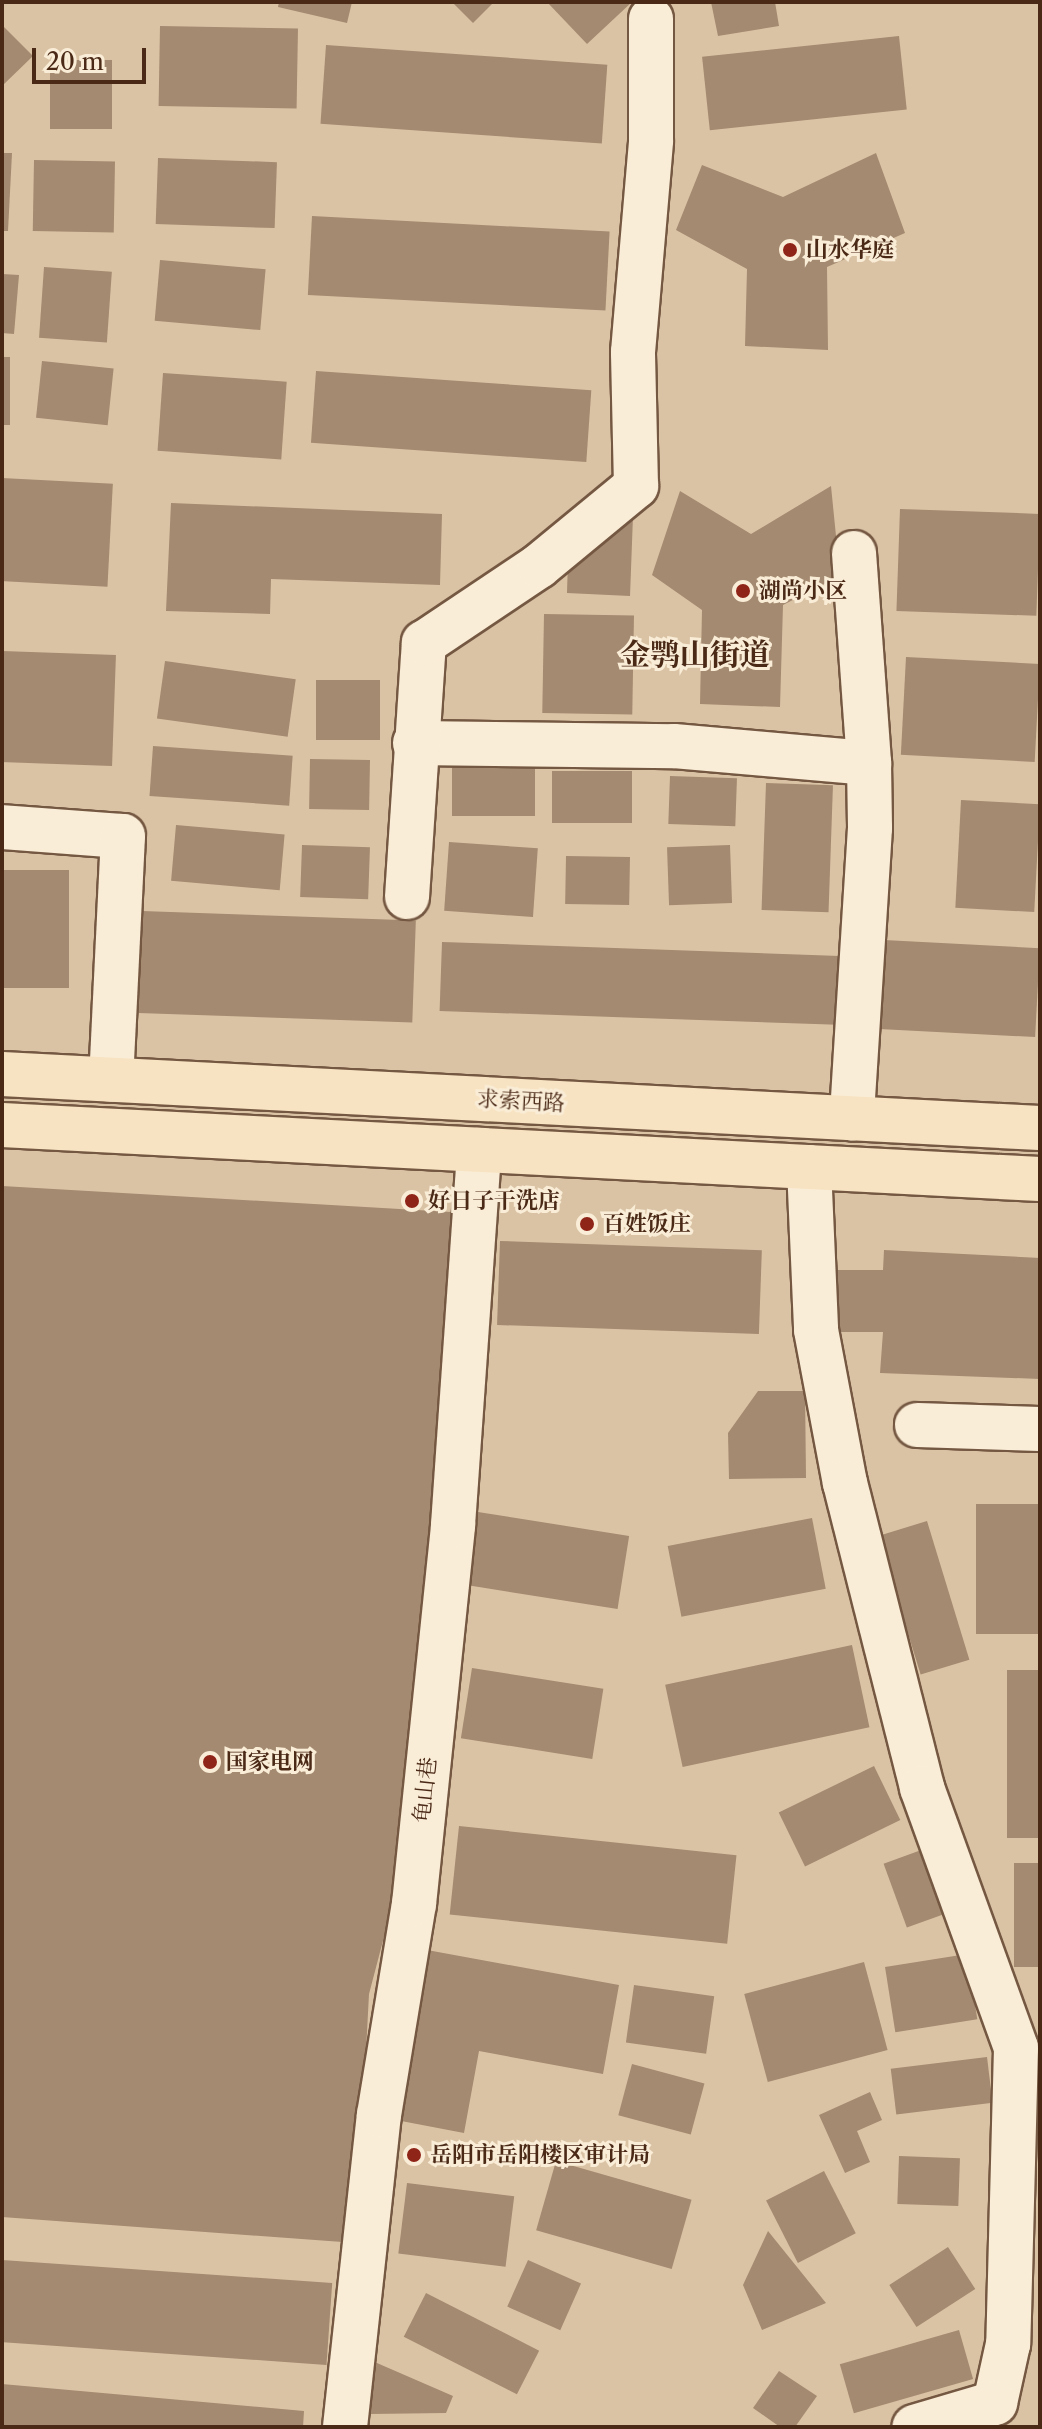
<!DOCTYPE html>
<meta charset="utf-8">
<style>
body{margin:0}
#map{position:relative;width:1042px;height:2429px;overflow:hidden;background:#f7e3c2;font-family:"Libre Caslon Text","Noto Serif SC",serif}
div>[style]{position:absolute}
.green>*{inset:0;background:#dac3a5;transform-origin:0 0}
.building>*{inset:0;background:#a48a70;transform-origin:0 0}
.roads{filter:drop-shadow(2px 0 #755842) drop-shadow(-2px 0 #755842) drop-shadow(0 2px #755842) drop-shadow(0 -2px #755842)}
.minor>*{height:44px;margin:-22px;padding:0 22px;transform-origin:22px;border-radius:22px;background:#faedd7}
.major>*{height:44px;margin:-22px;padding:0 22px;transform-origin:22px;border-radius:22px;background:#f7e3c2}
.dots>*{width:22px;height:22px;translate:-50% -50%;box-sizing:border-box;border:4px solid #faedd7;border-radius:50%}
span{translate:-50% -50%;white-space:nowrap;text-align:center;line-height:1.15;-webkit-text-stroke:6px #faedd7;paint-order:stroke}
.poi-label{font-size:22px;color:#4a2917;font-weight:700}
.left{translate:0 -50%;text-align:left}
.street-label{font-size:22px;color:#4a2917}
.district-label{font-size:30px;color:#4a2917;font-weight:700}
.frame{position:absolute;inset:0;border:4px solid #4a2917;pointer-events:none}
.scale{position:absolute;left:32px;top:48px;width:114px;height:36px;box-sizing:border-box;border:4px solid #4a2917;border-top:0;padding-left:10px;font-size:24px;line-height:28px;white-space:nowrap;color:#4a2917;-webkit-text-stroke:6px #faedd7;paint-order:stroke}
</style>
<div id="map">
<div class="green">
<div style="left:2px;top:2px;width:1038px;height:2425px"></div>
</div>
<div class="building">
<div style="clip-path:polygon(279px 2px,352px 2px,347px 23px,278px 7px)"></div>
<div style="clip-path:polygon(452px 2px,494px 2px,473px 23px)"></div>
<div style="clip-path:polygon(547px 2px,632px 2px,587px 44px)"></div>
<div style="clip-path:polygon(711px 2px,775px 2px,779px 26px,718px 36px)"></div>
<div style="clip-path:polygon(2px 25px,33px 56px,2px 86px)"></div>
<div style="left:160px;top:26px;width:138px;height:80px;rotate:1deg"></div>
<div style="left:899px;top:36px;width:74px;height:198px;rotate:84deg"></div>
<div style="left:326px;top:45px;width:282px;height:79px;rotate:4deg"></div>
<div style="left:50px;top:60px;width:62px;height:69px"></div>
<div style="clip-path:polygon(2px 153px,12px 153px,8px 231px,2px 231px)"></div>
<div style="clip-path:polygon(876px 153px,905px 233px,827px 267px,828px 350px,745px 346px,747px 269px,676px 230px,702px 165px,783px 197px)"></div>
<div style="left:158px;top:158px;width:119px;height:66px;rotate:2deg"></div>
<div style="left:34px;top:160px;width:81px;height:71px;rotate:1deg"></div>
<div style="left:312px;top:216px;width:298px;height:79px;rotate:3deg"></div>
<div style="left:160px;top:260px;width:106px;height:61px;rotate:5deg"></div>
<div style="left:44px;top:267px;width:68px;height:71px;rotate:4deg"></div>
<div style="clip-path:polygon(2px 274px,19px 275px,14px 334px,2px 333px)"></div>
<div style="left:2px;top:357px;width:8px;height:68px"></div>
<div style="left:42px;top:361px;width:72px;height:57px;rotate:6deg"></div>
<div style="left:316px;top:371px;width:276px;height:72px;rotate:4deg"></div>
<div style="left:163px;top:373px;width:124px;height:78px;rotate:4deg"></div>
<div style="left:2px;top:478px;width:111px;height:103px;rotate:3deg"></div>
<div style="clip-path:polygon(831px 486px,840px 576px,783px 605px,780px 707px,700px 704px,702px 610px,652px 575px,680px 491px,751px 534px)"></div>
<div style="clip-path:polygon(171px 503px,442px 514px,440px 585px,271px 579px,270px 614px,166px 611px)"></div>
<div style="left:900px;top:509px;width:140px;height:102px;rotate:2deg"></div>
<div style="clip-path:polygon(633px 516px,630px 596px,567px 593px,568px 560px)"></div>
<div style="left:544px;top:614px;width:90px;height:99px;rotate:1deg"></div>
<div style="left:2px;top:651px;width:114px;height:111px;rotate:2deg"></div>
<div style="left:906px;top:657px;width:134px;height:98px;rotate:3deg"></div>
<div style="left:165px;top:661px;width:132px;height:58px;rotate:8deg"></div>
<div style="left:316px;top:680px;width:64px;height:60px"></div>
<div style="left:153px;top:746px;width:140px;height:50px;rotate:4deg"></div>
<div style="left:310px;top:759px;width:60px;height:50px;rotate:1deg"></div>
<div style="left:452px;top:767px;width:83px;height:49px"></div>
<div style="left:552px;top:771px;width:80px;height:52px"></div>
<div style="left:670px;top:776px;width:67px;height:48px;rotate:2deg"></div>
<div style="left:766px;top:783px;width:67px;height:127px;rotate:2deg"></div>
<div style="left:961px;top:800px;width:79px;height:108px;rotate:3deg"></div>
<div style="left:176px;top:825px;width:109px;height:56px;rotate:5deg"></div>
<div style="left:449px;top:842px;width:89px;height:69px;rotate:4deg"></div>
<div style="left:302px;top:845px;width:68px;height:52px;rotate:2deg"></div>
<div style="left:730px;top:845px;width:58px;height:63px;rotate:88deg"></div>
<div style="left:566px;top:856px;width:64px;height:48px;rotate:1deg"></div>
<div style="left:2px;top:870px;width:67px;height:118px"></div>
<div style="left:142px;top:911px;width:274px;height:102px;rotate:2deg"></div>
<div style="left:884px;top:940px;width:156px;height:89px;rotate:3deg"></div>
<div style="left:442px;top:942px;width:398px;height:69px;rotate:2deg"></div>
<div style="clip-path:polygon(2px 1186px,451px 1212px,430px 1667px,405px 1857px,369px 1994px,356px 2243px,2px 2217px)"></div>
<div style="left:500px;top:1241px;width:262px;height:84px;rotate:2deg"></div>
<div style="clip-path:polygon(884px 1250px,1040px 1258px,1040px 1379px,880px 1373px,883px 1332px,833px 1332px,833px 1270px,883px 1270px)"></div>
<div style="clip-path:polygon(758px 1391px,805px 1391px,806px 1478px,729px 1479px,728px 1433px)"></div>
<div style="left:1040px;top:1504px;width:130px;height:64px;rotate:90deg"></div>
<div style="left:478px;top:1512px;width:153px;height:74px;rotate:9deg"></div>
<div style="left:812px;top:1518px;width:72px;height:147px;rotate:79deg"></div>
<div style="left:927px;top:1521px;width:145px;height:51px;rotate:73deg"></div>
<div style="left:852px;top:1645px;width:84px;height:191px;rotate:78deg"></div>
<div style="left:472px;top:1668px;width:133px;height:71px;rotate:9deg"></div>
<div style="left:1007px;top:1670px;width:33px;height:168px"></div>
<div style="left:874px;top:1766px;width:60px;height:106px;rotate:64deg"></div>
<div style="left:459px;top:1826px;width:279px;height:89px;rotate:6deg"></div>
<div style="left:924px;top:1849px;width:68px;height:43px;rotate:70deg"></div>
<div style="left:1040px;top:1863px;width:104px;height:26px;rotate:90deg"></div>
<div style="clip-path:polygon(427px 1950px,619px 1985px,603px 2074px,479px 2051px,464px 2133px,396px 2120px)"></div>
<div style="left:967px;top:1954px;width:66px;height:83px;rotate:81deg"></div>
<div style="left:864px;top:1962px;width:91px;height:124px;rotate:75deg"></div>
<div style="left:634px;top:1985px;width:81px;height:58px;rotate:8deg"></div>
<div style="left:987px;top:2057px;width:46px;height:97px;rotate:83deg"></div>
<div style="left:632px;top:2064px;width:75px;height:53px;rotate:15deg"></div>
<div style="clip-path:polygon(870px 2092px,882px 2120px,857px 2131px,870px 2162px,845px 2173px,819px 2115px)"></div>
<div style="left:899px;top:2156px;width:61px;height:48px;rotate:2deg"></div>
<div style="left:556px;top:2161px;width:141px;height:72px;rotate:16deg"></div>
<div style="left:824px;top:2171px;width:70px;height:65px;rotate:63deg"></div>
<div style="left:407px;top:2183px;width:108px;height:71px;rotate:7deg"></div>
<div style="clip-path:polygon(768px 2231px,826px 2303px,762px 2330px,743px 2285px)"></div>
<div style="left:948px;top:2247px;width:50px;height:70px;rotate:57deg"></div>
<div style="left:2px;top:2260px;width:331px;height:82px;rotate:4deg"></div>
<div style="left:528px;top:2260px;width:58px;height:51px;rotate:24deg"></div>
<div style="left:426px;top:2293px;width:127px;height:49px;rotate:27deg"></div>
<div style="left:959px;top:2330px;width:51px;height:124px;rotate:74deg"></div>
<div style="clip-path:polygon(370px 2360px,453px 2396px,446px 2413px,370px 2414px)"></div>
<div style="clip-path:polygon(779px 2371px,817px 2396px,795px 2427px,780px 2427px,753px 2408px)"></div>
<div style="clip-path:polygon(2px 2384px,304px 2411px,303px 2427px,2px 2427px)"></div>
</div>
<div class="roads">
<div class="minor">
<div style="left:854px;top:553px;width:211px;rotate:85.9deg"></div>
<div style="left:415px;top:743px;width:259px;rotate:0.7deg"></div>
<div style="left:674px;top:746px;width:196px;rotate:5deg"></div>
<div style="left:869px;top:763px;width:65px;rotate:89.1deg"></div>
<div style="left:870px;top:828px;width:291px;rotate:93.6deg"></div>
<div style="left:2px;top:827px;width:121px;rotate:4.3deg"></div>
<div style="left:123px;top:836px;width:244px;rotate:92.8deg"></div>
<div style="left:407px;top:897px;width:255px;rotate:-86.2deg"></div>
<div style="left:424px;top:643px;width:138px;rotate:-33.8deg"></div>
<div style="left:539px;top:566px;width:126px;rotate:-39.5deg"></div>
<div style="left:636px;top:486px;width:134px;rotate:-91.3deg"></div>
<div style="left:633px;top:352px;width:213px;rotate:-85.1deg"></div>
<div style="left:651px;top:140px;width:121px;rotate:-90deg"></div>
<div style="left:809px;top:1167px;width:163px;rotate:87.5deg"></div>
<div style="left:816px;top:1330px;width:156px;rotate:79.3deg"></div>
<div style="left:845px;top:1483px;width:315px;rotate:75.8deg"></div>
<div style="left:922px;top:1788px;width:276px;rotate:70.1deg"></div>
<div style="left:1016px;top:2048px;width:296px;rotate:91.5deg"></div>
<div style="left:1008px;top:2344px;width:60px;rotate:102.4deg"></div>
<div style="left:995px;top:2403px;width:84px;rotate:163.5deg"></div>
<div style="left:917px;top:1425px;width:123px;rotate:1.9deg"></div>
<div style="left:345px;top:2427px;width:314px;rotate:-83.8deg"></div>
<div style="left:379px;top:2115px;width:214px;rotate:-80.6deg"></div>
<div style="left:414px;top:1904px;width:381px;rotate:-84.1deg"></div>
<div style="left:453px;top:1525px;width:376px;rotate:-86deg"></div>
</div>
<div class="major">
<div style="left:2px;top:1074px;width:1039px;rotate:2.98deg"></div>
<div style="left:2px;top:1125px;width:1039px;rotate:2.98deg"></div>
</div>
</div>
<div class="dots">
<div style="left:790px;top:250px;background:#8f2418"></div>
<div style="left:743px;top:591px;background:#8f2418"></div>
<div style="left:412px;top:1201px;background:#8f2418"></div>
<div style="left:587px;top:1224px;background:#8f2418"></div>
<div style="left:210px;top:1762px;background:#8f2418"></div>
<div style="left:414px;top:2155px;background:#8f2418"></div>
</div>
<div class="poi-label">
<span class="left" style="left:806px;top:250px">山水华庭</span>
<span class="left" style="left:759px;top:591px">湖尚小区</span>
<span class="left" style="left:428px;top:1201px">好日子干洗店</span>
<span class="left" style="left:603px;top:1224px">百姓饭庄</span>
<span class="left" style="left:226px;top:1762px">国家电网</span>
<span class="left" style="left:430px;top:2155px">岳阳市岳阳楼区审计局</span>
</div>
<div class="street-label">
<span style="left:521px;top:1101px;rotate:3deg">求索西路</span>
<span style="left:425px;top:1790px;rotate:-84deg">龟山巷</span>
</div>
<div class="district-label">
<span style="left:695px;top:655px">金鹗山街道</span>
</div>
<div class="frame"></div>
<div class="scale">20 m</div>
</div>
